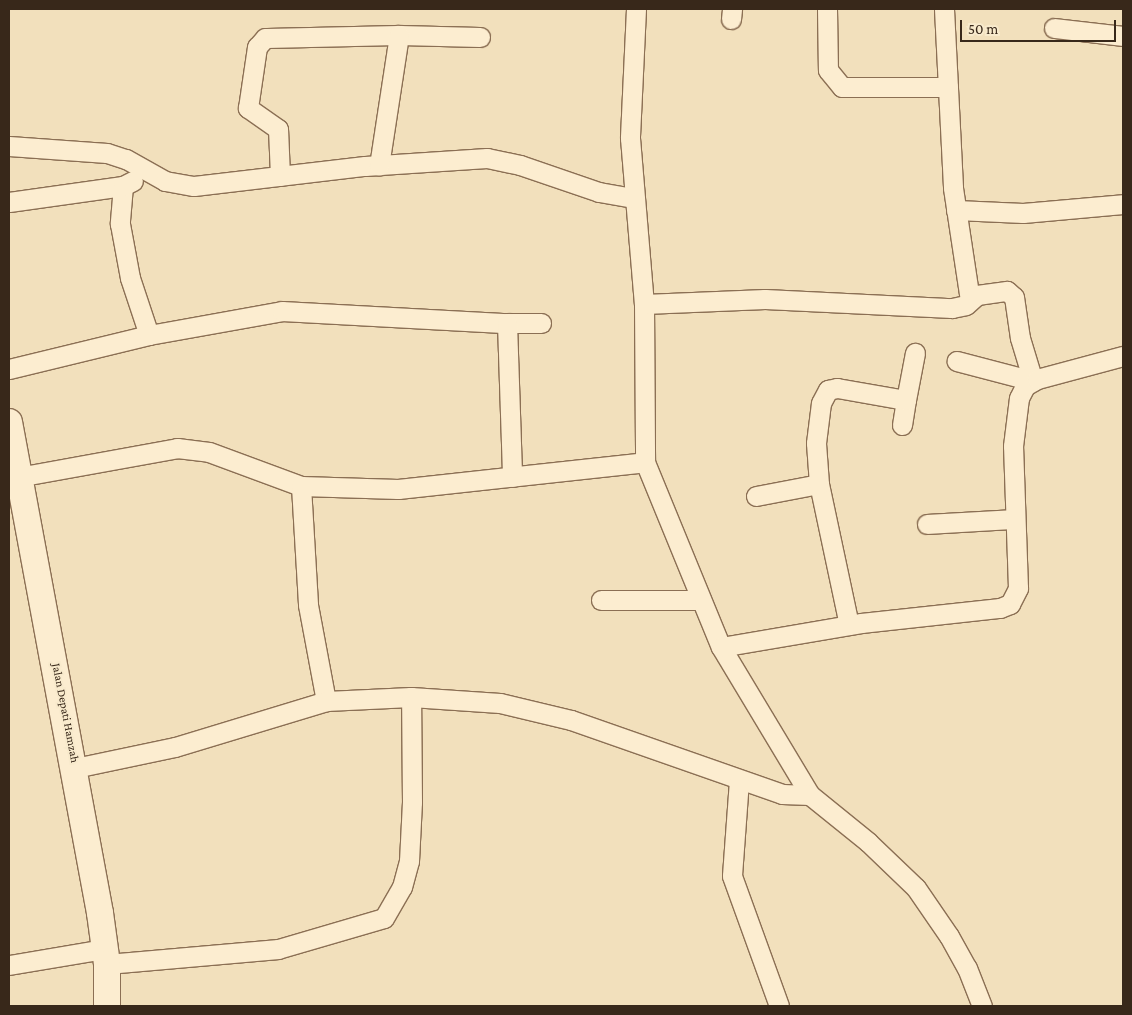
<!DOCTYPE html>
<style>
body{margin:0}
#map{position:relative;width:1132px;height:1015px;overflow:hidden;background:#f2e0bc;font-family:"Crimson Pro",serif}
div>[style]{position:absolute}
.roads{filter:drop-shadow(1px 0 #8b6f54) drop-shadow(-1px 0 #8b6f54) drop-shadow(0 1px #8b6f54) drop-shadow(0 -1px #8b6f54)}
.street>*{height:19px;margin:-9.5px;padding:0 9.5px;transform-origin:9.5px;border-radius:9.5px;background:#fcedd0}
.secondary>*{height:26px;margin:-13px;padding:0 13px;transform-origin:13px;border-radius:13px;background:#fcedd0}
span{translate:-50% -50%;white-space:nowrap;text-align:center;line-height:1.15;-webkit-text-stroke:4px #f8eacc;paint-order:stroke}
.street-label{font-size:12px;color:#38281a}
.frame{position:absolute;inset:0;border:10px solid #38281a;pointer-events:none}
.scale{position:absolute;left:960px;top:20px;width:156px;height:22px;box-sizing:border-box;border:2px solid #38281a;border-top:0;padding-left:6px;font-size:15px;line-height:18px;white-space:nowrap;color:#38281a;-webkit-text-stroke:4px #f8eacc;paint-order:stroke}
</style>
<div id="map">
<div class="roads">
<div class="street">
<div style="left:636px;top:9px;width:129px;rotate:92.7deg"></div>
<div style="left:630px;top:138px;width:167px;rotate:85.2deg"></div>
<div style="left:644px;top:304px;width:158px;rotate:89.6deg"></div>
<div style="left:645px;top:462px;width:200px;rotate:67.7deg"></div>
<div style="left:721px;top:647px;width:173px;rotate:59deg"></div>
<div style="left:810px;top:795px;width:75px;rotate:39deg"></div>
<div style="left:868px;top:842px;width:66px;rotate:43.8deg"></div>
<div style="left:916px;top:888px;width:58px;rotate:55.5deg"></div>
<div style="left:949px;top:936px;width:37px;rotate:61deg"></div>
<div style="left:967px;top:968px;width:41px;rotate:68.5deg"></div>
<div style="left:827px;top:9px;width:61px;rotate:89.1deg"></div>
<div style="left:828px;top:70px;width:22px;rotate:51deg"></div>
<div style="left:842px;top:87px;width:106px"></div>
<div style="left:944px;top:9px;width:179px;rotate:87.1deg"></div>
<div style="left:953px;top:188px;width:113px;rotate:81.4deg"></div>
<div style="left:731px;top:19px;width:10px;rotate:-84deg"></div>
<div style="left:1054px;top:28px;width:69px;rotate:6.6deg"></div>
<div style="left:399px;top:35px;width:81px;rotate:1.4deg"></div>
<div style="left:9px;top:146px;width:98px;rotate:4.1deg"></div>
<div style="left:107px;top:153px;width:20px;rotate:18deg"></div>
<div style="left:126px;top:159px;width:45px;rotate:29.4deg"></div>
<div style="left:165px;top:181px;width:29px;rotate:10deg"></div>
<div style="left:194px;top:186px;width:172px;rotate:-6.7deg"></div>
<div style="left:365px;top:166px;width:122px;rotate:-3.8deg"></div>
<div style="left:487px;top:158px;width:34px;rotate:12deg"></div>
<div style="left:520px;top:165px;width:83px;rotate:18.9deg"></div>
<div style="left:599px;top:192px;width:36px;rotate:10deg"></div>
<div style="left:280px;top:176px;width:47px;rotate:-92.4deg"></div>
<div style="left:278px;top:129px;width:37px;rotate:-145deg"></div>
<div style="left:248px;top:108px;width:62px;rotate:-81.6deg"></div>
<div style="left:257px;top:47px;width:12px;rotate:-48deg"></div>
<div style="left:265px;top:38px;width:134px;rotate:-1.3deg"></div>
<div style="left:399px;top:35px;width:132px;rotate:98.7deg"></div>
<div style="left:123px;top:186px;width:38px;rotate:95deg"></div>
<div style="left:120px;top:224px;width:55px;rotate:79.5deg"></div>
<div style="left:130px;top:278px;width:60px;rotate:71.6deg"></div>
<div style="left:9px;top:202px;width:115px;rotate:-8deg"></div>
<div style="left:123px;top:186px;width:11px;rotate:-27deg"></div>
<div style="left:956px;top:210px;width:67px;rotate:2.6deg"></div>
<div style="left:1023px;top:213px;width:100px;rotate:-5.1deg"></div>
<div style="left:644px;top:304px;width:121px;rotate:-2.4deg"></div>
<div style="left:765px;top:299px;width:187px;rotate:2.8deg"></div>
<div style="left:952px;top:308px;width:14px;rotate:-12deg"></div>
<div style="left:966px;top:305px;width:15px;rotate:-42deg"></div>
<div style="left:977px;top:295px;width:30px;rotate:-8deg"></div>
<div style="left:1007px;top:291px;width:9px;rotate:41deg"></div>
<div style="left:1014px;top:297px;width:41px;rotate:81.7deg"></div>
<div style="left:1020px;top:338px;width:45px;rotate:73.2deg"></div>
<div style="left:1033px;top:381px;width:79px;rotate:-165.3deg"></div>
<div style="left:507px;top:323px;width:34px"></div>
<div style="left:9px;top:369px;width:144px;rotate:-13.7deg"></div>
<div style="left:149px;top:335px;width:135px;rotate:-10.2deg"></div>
<div style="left:282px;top:311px;width:225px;rotate:3.1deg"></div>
<div style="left:507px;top:323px;width:154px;rotate:88.1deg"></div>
<div style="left:902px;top:425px;width:25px;rotate:-81deg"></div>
<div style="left:18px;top:477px;width:162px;rotate:-10.3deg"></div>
<div style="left:177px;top:448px;width:32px;rotate:7deg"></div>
<div style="left:209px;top:452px;width:98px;rotate:20.3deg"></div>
<div style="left:301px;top:486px;width:97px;rotate:1.8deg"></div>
<div style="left:398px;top:489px;width:248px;rotate:-6.2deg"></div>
<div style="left:301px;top:486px;width:119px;rotate:86.6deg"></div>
<div style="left:308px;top:605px;width:98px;rotate:79.4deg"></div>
<div style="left:756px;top:496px;width:64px;rotate:-10.8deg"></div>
<div style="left:927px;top:524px;width:88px;rotate:-3.3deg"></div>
<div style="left:601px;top:600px;width:100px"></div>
<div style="left:849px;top:625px;width:144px;rotate:-102deg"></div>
<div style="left:819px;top:484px;width:41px;rotate:-94.2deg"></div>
<div style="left:816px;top:443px;width:40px;rotate:-82.9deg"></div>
<div style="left:821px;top:403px;width:15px;rotate:-62deg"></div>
<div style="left:828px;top:390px;width:9px;rotate:-13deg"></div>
<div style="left:837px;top:388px;width:70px;rotate:9.9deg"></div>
<div style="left:906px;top:400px;width:48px;rotate:-79.2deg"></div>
<div style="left:721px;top:647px;width:142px;rotate:-9.7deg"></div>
<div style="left:861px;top:623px;width:140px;rotate:-6.2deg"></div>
<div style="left:1000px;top:608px;width:11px;rotate:-22deg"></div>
<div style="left:1010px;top:604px;width:18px;rotate:-63deg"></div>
<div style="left:1018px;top:588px;width:142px;rotate:-92deg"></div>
<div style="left:1013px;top:446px;width:48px;rotate:-82.9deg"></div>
<div style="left:1019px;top:398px;width:13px;rotate:-63deg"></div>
<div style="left:1025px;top:386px;width:14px;rotate:-30deg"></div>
<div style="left:1037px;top:379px;width:89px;rotate:-15deg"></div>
<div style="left:75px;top:768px;width:102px;rotate:-11.9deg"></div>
<div style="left:175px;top:747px;width:158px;rotate:-16.9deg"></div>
<div style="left:326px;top:701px;width:85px;rotate:-2.7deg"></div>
<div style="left:411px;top:697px;width:89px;rotate:3.9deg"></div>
<div style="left:500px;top:703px;width:73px;rotate:13.5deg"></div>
<div style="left:571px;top:720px;width:224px;rotate:19.3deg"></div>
<div style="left:782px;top:794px;width:28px;rotate:2deg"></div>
<div style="left:739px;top:780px;width:96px;rotate:94.2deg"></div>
<div style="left:732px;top:876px;width:138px;rotate:70.1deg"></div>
<div style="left:107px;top:964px;width:172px;rotate:-5deg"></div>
<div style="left:278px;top:949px;width:110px;rotate:-16.3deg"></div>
<div style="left:384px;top:918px;width:36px;rotate:-60deg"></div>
<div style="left:402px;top:887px;width:27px;rotate:-75deg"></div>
<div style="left:409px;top:861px;width:59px;rotate:-87.1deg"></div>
<div style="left:412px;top:802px;width:105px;rotate:-90.5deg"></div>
<div style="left:9px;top:965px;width:97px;rotate:-9.5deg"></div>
</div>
<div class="secondary">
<div style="left:9px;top:422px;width:499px;rotate:79.5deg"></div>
<div style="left:100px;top:913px;width:51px;rotate:82.2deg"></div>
<div style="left:107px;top:964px;width:42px;rotate:90deg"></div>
</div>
</div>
<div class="street-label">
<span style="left:65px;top:713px;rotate:79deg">Jalan Depati Hamzah</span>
</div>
<div class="frame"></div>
<div class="scale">50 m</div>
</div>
